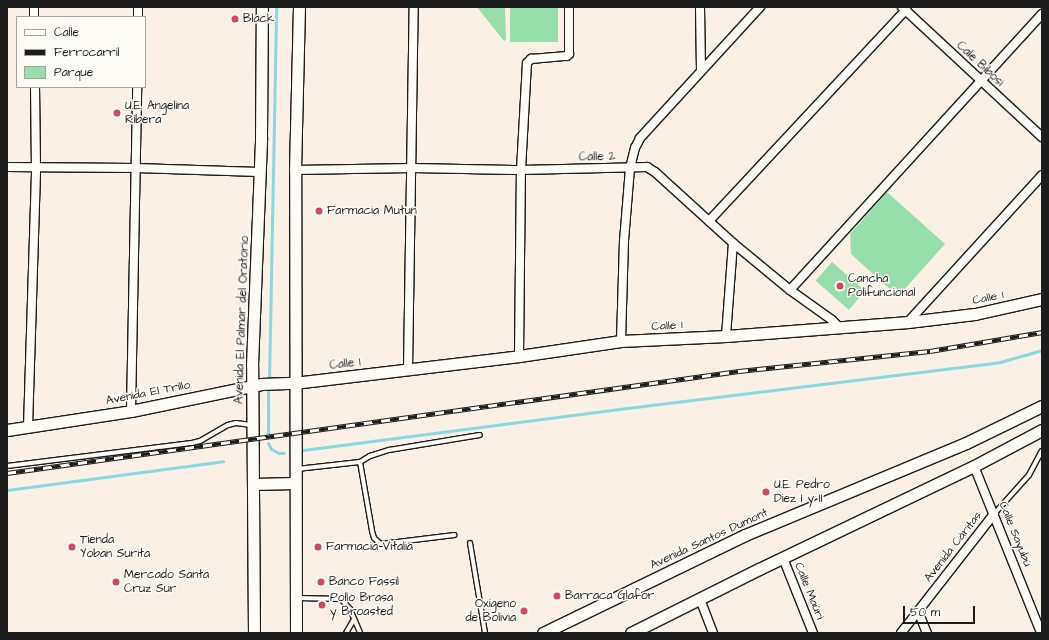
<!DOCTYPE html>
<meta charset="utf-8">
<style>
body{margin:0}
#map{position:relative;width:1049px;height:640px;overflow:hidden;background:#faf0e5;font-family:"Architects Daughter",sans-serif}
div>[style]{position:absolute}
.green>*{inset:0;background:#96deac;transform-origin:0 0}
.stream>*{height:3px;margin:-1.5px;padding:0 1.5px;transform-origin:1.5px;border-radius:1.5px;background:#87d8df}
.roads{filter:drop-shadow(1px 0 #1c1c1c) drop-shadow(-1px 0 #1c1c1c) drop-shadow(0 1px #1c1c1c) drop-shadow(0 -1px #1c1c1c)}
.lane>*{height:4px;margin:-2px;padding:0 2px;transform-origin:2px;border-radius:2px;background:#fdfcf7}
.street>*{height:8px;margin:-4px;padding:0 4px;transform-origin:4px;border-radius:4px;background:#fdfcf7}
.secondary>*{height:11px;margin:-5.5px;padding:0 5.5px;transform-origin:5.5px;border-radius:5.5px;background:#fdfcf7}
.rail>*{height:4.5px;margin-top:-2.25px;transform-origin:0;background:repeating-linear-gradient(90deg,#fdfcf7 0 9px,#1c1c1c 0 18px);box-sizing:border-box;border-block:1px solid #1c1c1c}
.dots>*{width:11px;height:11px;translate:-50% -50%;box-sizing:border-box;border:2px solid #fdfcf7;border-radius:50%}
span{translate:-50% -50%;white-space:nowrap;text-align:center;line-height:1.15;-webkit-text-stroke:3px #fdfcf7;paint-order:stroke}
.poi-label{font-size:12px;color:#1c1c1c}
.left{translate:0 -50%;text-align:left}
.right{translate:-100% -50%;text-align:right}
.street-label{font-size:12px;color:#1c1c1c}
.frame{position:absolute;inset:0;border:8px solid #1c1c1c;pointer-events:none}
.legend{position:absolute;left:16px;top:16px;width:130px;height:72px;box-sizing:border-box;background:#fdfcf7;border:1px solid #a3a29f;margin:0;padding:5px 7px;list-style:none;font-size:12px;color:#1c1c1c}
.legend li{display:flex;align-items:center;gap:8px;height:20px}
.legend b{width:20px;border:1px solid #a3a29f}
.scale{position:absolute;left:903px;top:606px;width:72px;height:18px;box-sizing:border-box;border:2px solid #1c1c1c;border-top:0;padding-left:5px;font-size:12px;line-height:14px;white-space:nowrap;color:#1c1c1c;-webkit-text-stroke:3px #fdfcf7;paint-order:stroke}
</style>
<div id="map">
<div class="green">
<div style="clip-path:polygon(477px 7px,505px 7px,506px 40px,504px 41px)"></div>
<div style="left:510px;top:7px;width:48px;height:35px"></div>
<div style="clip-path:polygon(887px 192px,945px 244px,902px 292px,894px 293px,851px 254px,850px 234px)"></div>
<div style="left:832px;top:262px;width:44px;height:25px;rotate:41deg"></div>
</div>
<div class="stream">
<div style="left:269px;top:381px;width:374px;rotate:-88.9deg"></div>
<div style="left:268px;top:433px;width:46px;rotate:-90deg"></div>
<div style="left:268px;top:443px;width:7px;rotate:63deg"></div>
<div style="left:271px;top:449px;width:9px;rotate:27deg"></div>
<div style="left:279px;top:453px;width:5px"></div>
<div style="left:303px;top:450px;width:311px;rotate:-7.4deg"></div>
<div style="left:611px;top:410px;width:392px;rotate:-7deg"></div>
<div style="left:1000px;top:362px;width:44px;rotate:-15.9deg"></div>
<div style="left:7px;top:490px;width:218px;rotate:-7.6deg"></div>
</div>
<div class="roads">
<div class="lane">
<div style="left:360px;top:462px;width:70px;rotate:80.1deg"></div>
<div style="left:372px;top:531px;width:7px;rotate:74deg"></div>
<div style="left:374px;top:538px;width:9px;rotate:41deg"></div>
<div style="left:381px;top:544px;width:74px;rotate:-7deg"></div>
<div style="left:7px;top:466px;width:186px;rotate:-7.1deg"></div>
<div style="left:192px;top:443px;width:8px;rotate:-14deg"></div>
<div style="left:200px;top:441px;width:32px;rotate:-30deg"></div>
<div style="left:228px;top:425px;width:8px;rotate:-14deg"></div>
<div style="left:236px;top:423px;width:15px;rotate:8deg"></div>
<div style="left:297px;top:469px;width:63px;rotate:-6.3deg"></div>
<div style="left:360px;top:462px;width:12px;rotate:-31deg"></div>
<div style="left:370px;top:456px;width:20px;rotate:-18deg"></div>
<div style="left:389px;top:450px;width:92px;rotate:-9.4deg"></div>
<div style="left:994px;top:514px;width:52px;rotate:-48.1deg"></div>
<div style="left:1029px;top:475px;width:27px;rotate:-62deg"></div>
<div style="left:470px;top:543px;width:91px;rotate:80.5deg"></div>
<div style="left:298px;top:598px;width:43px;rotate:1.3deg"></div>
<div style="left:341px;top:599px;width:13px;rotate:48deg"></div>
<div style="left:350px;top:609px;width:26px;rotate:67deg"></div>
<div style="left:346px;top:633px;width:16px;rotate:-60deg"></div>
</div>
<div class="street">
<div style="left:34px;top:7px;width:10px;rotate:90deg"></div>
<div style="left:700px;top:7px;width:63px;rotate:89.1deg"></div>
<div style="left:902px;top:7px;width:191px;rotate:42.9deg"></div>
<div style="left:138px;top:17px;width:10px;rotate:-90deg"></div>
<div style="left:7px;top:167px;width:129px;rotate:0.4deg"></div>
<div style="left:136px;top:168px;width:123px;rotate:1.9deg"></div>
<div style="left:295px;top:170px;width:117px;rotate:-1deg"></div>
<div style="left:412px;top:168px;width:109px;rotate:1.1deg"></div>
<div style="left:521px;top:170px;width:126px;rotate:-1.4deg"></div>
<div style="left:647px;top:167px;width:9px;rotate:32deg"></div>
<div style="left:655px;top:172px;width:105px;rotate:42.3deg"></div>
<div style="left:733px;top:243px;width:74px;rotate:39.5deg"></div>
<div style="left:790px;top:290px;width:52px;rotate:35.5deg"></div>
<div style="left:832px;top:320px;width:11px;rotate:45deg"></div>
<div style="left:709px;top:221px;width:289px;rotate:-47deg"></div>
<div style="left:790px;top:290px;width:374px;rotate:-47.6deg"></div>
<div style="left:908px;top:322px;width:199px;rotate:-47.6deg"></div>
<div style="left:726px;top:336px;width:93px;rotate:-85.7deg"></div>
<div style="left:621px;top:341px;width:100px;rotate:-88.3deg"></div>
<div style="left:624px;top:241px;width:73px;rotate:-85.3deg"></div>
<div style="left:630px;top:168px;width:21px;rotate:-76deg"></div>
<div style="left:635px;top:148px;width:11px;rotate:-63deg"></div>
<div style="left:640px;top:138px;width:178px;rotate:-47.5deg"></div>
<div style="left:519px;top:356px;width:186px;rotate:-89.4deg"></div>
<div style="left:521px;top:170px;width:107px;rotate:-86.8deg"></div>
<div style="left:527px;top:63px;width:6px;rotate:-45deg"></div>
<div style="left:531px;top:59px;width:36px;rotate:-5deg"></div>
<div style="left:567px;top:56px;width:3px;rotate:-45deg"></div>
<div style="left:569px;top:54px;width:47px;rotate:-90deg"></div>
<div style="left:408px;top:369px;width:362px;rotate:-89.1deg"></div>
<div style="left:131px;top:411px;width:324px;rotate:-88.9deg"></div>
<div style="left:28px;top:427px;width:259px;rotate:-88.2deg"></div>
<div style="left:36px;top:168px;width:81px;rotate:-90.7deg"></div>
<div style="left:974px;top:466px;width:180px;rotate:68.1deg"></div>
<div style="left:783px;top:558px;width:81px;rotate:68.2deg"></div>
<div style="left:700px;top:599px;width:36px;rotate:69deg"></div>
<div style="left:918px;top:611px;width:24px;rotate:68deg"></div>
<div style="left:901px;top:633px;width:151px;rotate:-52deg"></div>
</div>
<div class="secondary">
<div style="left:7px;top:430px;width:125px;rotate:-8.7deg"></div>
<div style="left:131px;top:411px;width:133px;rotate:-11.7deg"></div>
<div style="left:261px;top:384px;width:33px;rotate:-2deg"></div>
<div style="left:294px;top:383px;width:227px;rotate:-6.8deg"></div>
<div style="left:519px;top:356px;width:103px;rotate:-8.4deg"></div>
<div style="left:621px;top:341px;width:105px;rotate:-2.7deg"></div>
<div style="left:726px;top:336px;width:183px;rotate:-4.4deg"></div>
<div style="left:908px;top:322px;width:67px;rotate:-6.8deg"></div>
<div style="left:975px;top:314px;width:69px;rotate:-12.6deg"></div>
<div style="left:254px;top:484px;width:40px;rotate:-1.4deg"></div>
<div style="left:254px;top:633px;width:268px;rotate:-90.4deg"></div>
<div style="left:252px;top:365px;width:228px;rotate:-87.7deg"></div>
<div style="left:261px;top:137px;width:130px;rotate:-89.6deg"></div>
<div style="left:296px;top:633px;width:463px;rotate:-90.1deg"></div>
<div style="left:295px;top:170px;width:163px;rotate:-88.6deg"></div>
<div style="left:543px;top:633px;width:225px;rotate:-25.9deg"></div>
<div style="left:745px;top:535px;width:239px;rotate:-22.6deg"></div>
<div style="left:966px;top:443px;width:85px;rotate:-26deg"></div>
<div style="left:631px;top:633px;width:143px;rotate:-26.6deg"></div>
<div style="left:759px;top:569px;width:238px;rotate:-25.6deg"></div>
<div style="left:974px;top:466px;width:77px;rotate:-27.9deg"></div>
</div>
</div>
<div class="rail">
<div style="left:7px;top:473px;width:739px;rotate:-7.93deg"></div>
<div style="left:739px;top:371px;width:192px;rotate:-6deg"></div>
<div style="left:930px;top:351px;width:114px;rotate:-9.6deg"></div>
</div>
<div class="dots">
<div style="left:235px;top:19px;background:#d1495b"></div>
<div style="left:117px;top:113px;background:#d1495b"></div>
<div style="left:319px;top:211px;background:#d1495b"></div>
<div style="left:840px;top:286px;background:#d1495b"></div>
<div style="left:766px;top:492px;background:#d1495b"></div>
<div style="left:72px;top:547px;background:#d1495b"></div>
<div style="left:318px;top:547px;background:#d1495b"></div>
<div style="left:116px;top:582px;background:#d1495b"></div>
<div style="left:321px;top:582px;background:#d1495b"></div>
<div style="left:557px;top:596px;background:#d1495b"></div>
<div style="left:322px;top:605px;background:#d1495b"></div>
<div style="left:524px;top:611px;background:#d1495b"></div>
</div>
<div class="poi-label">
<span class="left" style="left:243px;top:19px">Black</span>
<span class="left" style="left:125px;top:113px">U.E. Angelina<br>Ribera</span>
<span class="left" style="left:327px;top:211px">Farmacia Mutun</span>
<span class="left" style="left:848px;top:286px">Cancha<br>Polifuncional</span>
<span class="left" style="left:774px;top:492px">U.E. Pedro<br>Diez I y II</span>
<span class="left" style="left:80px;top:547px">Tienda<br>Yoban Surita</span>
<span class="left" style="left:326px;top:547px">Farmacia Vitalia</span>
<span class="left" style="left:124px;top:582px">Mercado Santa<br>Cruz Sur</span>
<span class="left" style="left:329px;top:582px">Banco Fassil</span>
<span class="left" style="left:565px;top:596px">Barraca Glafor</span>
<span class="left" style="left:330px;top:605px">Pollo Brasa<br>y Broasted</span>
<span class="right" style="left:516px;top:611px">Oxígeno<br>de Bolivia</span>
</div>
<div class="street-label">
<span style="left:980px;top:64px;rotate:43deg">Cale Bibosi</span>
<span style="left:597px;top:157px;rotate:-1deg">Calle 2</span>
<span style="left:988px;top:298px;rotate:-11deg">Calle 1</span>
<span style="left:242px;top:320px;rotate:-88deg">Avenida El Palmar del Oratorio</span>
<span style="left:667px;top:326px;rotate:-3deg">Calle 1</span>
<span style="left:345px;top:364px;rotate:-7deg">Calle 1</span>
<span style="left:148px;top:393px;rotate:-11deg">Avenida El Trillo</span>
<span style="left:1015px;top:534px;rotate:68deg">Calle Sayubú</span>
<span style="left:709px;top:539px;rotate:-25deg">Avenida Santos Dumont</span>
<span style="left:953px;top:547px;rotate:-52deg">Avenida Cáritas</span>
<span style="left:809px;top:591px;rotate:68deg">Calle Maúri</span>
</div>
<div class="frame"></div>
<ul class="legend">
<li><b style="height:5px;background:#fdfcf7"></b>Calle</li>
<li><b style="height:5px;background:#1c1c1c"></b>Ferrocarril</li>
<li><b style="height:11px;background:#96deac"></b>Parque</li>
</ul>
<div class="scale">50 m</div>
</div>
